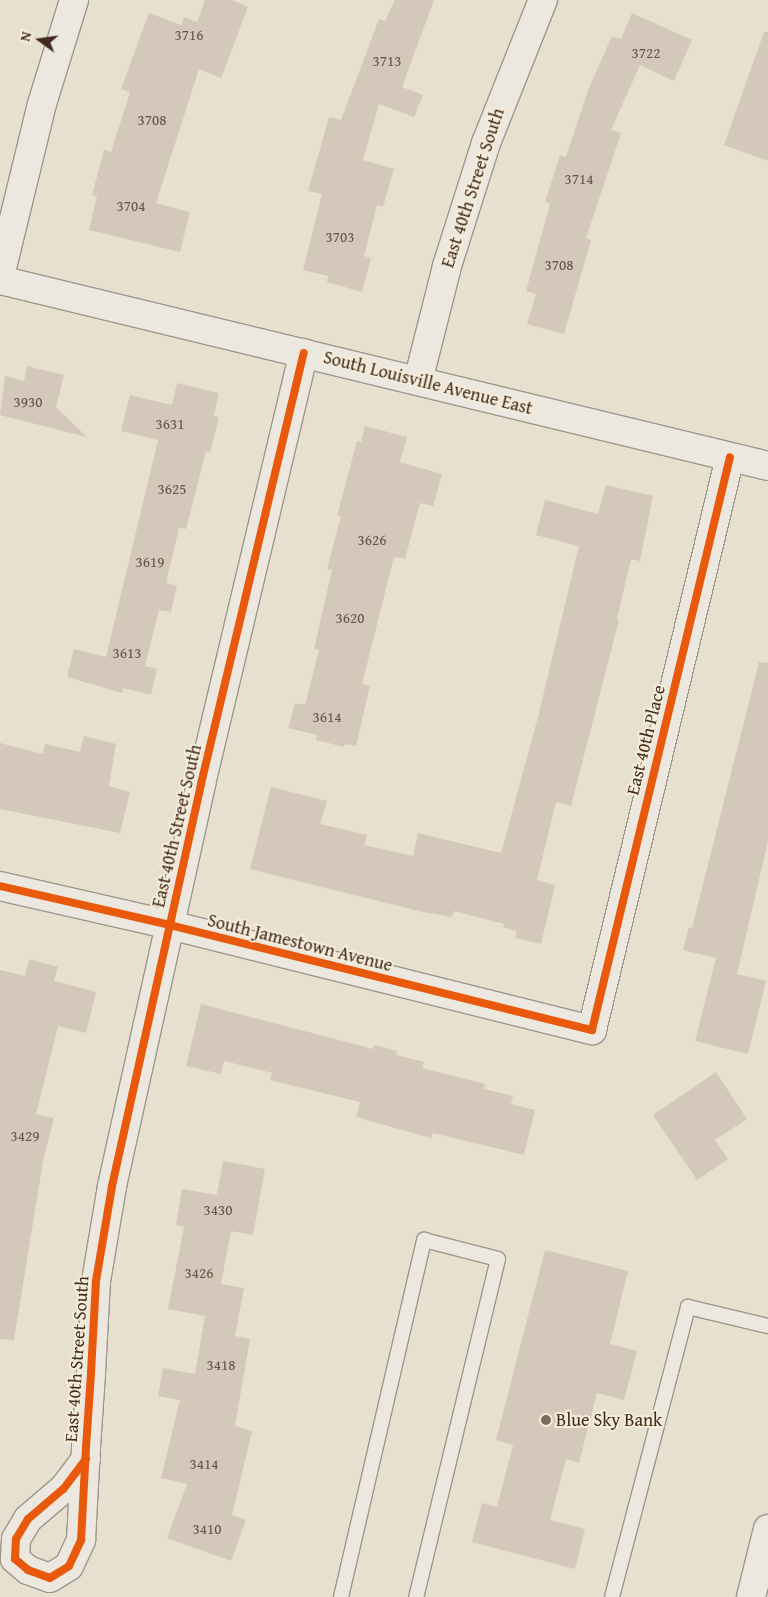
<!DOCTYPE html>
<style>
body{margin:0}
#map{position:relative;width:768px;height:1597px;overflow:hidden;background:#e7e0cf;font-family:"Gentium Book Plus",serif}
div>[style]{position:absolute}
.building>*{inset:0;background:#d4c8ba}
.roads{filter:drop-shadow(1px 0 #9d968c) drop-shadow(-1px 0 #9d968c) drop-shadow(0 1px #9d968c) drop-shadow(0 -1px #9d968c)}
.service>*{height:14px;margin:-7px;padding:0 7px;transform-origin:7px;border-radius:7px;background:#ece8df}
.minor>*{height:28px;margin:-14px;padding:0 14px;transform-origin:14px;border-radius:14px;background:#ece8df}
.secondary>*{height:28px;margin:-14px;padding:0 14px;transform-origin:14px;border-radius:14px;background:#ece8df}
.cycleway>*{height:8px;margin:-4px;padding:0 4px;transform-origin:4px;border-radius:4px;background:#e8590c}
.dots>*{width:14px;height:14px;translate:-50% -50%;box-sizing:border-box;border:2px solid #f6edd9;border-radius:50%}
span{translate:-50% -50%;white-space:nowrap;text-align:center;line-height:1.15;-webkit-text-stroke:4px #f6edd9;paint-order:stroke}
.number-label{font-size:15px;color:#665246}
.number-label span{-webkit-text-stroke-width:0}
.street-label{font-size:18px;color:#412a20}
.poi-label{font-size:18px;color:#412a20}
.left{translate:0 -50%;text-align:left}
.north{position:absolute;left:15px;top:15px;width:50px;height:50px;-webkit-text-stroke:4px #f6edd9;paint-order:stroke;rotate:284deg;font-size:14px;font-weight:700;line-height:20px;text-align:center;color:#412a20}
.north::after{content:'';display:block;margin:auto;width:18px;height:22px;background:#412a20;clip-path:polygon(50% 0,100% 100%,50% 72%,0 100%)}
</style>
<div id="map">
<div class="building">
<div style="clip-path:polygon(205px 0,232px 0,248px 7px,221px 78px,199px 69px,156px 203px,190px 212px,180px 252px,89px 230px,97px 196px,92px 195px,104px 150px,111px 152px,130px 92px,121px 89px,149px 13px,181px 25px,184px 17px,197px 22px)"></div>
<div style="clip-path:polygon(395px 0,434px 0,402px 87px,423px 95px,414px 117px,379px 104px,363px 160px,394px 169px,383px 207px,377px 205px,364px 256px,371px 258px,362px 292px,327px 282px,328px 276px,303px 270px,322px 194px,308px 191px,329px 117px,341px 120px,379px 19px,385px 21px)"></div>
<div style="clip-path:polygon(632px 13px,692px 40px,674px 81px,640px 65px,611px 130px,621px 133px,586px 238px,591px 240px,564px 334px,527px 324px,536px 294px,526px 291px,550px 204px,545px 202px,560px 155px,566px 157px,589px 88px,612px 36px,621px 39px)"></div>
<div style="clip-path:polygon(764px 32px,768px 32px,768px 161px,724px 145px)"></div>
<div style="clip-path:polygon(27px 366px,64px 375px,56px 407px,87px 437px,0 415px,5px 376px,24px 381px)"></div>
<div style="clip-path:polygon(177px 383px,219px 393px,214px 416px,219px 417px,210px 453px,206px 451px,186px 529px,179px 528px,166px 583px,177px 586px,171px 612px,159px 610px,145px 666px,157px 669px,151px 695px,123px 688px,122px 693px,67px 677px,74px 649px,106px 657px,158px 440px,121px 431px,130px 395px,172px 405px)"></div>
<div style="clip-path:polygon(365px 426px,407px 437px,400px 462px,442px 474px,433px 506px,420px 503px,405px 559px,394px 557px,362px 684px,370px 686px,356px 746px,345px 744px,344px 747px,316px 740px,317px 735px,288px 728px,295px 703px,305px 705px,319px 650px,314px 649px,332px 570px,327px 569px,341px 516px,337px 516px,357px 441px,361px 442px)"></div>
<div style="clip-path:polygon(606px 485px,653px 496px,640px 561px,631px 559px,617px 619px,619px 620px,571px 806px,556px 802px,537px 880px,555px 885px,541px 944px,515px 938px,517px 931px,503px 927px,504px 924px,454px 911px,452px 917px,423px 912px,250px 869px,271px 787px,327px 801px,320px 824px,367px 835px,364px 845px,413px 856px,418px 833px,501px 853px,538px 717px,579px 546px,536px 535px,545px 500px,598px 514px)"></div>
<div style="clip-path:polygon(759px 662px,768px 663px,768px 841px,737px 974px,766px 981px,748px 1054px,695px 1041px,716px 958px,683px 950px,689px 927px,692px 928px)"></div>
<div style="clip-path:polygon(84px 736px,116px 744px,109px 786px,130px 792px,120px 833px,0 809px,0 743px,43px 754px,45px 744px,80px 752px)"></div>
<div style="clip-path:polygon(29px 959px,58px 967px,54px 981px,96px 992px,86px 1033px,58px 1026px,36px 1114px,54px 1118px,43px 1161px,14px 1340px,0 1339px,0 970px,25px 976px)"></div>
<div style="clip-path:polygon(201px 1004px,373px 1049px,374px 1045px,397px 1051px,396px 1055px,424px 1062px,422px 1068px,485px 1084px,484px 1089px,513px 1096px,511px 1104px,535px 1110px,524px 1155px,433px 1133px,431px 1138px,356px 1117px,360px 1102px,270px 1080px,272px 1073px,224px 1061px,221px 1074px,186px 1066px)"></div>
<div style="clip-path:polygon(716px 1072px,747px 1119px,715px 1140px,728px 1159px,697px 1180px,653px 1115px)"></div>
<div style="clip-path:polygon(223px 1161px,265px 1169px,253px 1235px,231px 1231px,221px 1284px,244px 1288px,235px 1336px,250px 1339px,235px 1426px,252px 1431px,232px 1515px,246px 1520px,231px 1561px,167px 1538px,187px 1484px,161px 1478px,180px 1400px,158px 1396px,163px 1368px,195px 1374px,205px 1316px,168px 1309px,184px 1227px,176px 1225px,182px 1189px,217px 1195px)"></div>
<div style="clip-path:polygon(545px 1250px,628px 1271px,610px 1344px,637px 1351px,624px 1400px,597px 1393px,579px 1463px,566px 1459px,550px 1520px,585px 1529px,575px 1569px,472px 1542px,482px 1503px,497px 1507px,513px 1445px,496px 1440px)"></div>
</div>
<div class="roads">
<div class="service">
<div style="left:341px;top:1597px;width:367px;rotate:-76.9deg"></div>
<div style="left:424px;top:1240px;width:76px;rotate:14.4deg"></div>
<div style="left:498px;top:1259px;width:348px;rotate:103.6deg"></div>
<div style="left:612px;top:1597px;width:300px;rotate:-75.3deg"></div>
<div style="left:688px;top:1307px;width:82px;rotate:13.4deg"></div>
</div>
<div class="minor">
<div style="left:0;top:276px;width:177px;rotate:-76.3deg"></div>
<div style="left:42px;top:104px;width:109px;rotate:-72.9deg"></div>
<div style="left:0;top:280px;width:790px;rotate:13.61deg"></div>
<div style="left:418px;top:381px;width:119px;rotate:-75.8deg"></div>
<div style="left:447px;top:266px;width:129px;rotate:-72.4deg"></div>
<div style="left:486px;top:143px;width:154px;rotate:-68.3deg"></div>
<div style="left:0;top:886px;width:174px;rotate:12.9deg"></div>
<div style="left:170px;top:925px;width:435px;rotate:14deg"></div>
<div style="left:592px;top:1030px;width:589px;rotate:-76.46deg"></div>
<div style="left:86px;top:1459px;width:38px;rotate:127deg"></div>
<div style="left:63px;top:1489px;width:46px;rotate:139.4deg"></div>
<div style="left:28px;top:1519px;width:23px;rotate:121deg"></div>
<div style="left:16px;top:1539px;width:20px;rotate:93deg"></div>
<div style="left:15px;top:1559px;width:17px;rotate:40deg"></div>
<div style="left:28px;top:1570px;width:23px;rotate:20deg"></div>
<div style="left:50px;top:1578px;width:22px;rotate:-32deg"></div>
<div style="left:69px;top:1566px;width:29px;rotate:-65deg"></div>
<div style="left:81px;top:1540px;width:93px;rotate:-86.9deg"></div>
<div style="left:86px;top:1447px;width:74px;rotate:-86.1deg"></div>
<div style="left:91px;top:1373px;width:92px;rotate:-86.9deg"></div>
<div style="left:96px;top:1281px;width:96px;rotate:-80.4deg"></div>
<div style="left:112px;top:1186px;width:412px;rotate:-77.5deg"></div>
<div style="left:201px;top:784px;width:443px;rotate:-76.6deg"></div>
</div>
<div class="secondary">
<div style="left:751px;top:1597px;width:70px;rotate:-76deg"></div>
</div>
</div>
<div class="cycleway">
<div style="left:0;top:886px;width:174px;rotate:12.9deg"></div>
<div style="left:170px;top:925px;width:435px;rotate:14deg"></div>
<div style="left:592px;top:1030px;width:589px;rotate:-76.46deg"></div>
<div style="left:86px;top:1459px;width:38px;rotate:127deg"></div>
<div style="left:63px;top:1489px;width:46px;rotate:139.4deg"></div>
<div style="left:28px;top:1519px;width:23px;rotate:121deg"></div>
<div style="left:16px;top:1539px;width:20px;rotate:93deg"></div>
<div style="left:15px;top:1559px;width:17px;rotate:40deg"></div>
<div style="left:28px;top:1570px;width:23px;rotate:20deg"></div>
<div style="left:50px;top:1578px;width:22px;rotate:-32deg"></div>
<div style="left:69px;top:1566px;width:29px;rotate:-65deg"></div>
<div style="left:81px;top:1540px;width:93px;rotate:-86.9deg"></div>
<div style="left:86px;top:1447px;width:74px;rotate:-86.1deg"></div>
<div style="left:91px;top:1373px;width:92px;rotate:-86.9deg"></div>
<div style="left:96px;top:1281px;width:96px;rotate:-80.4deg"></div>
<div style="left:112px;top:1186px;width:412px;rotate:-77.5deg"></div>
<div style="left:201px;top:784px;width:443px;rotate:-76.6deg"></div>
</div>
<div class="dots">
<div style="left:546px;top:1420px;background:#7b6a5d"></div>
</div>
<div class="number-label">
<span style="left:189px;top:35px">3716</span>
<span style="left:646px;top:53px">3722</span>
<span style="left:387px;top:61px">3713</span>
<span style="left:152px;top:120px">3708</span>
<span style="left:579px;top:179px">3714</span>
<span style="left:131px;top:206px">3704</span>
<span style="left:340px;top:237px">3703</span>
<span style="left:559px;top:265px">3708</span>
<span style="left:28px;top:402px">3930</span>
<span style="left:170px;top:424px">3631</span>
<span style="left:172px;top:489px">3625</span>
<span style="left:372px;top:540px">3626</span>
<span style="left:150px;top:562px">3619</span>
<span style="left:350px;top:618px">3620</span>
<span style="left:127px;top:653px">3613</span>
<span style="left:327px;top:717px">3614</span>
<span style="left:25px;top:1136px">3429</span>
<span style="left:218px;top:1210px">3430</span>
<span style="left:199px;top:1273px">3426</span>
<span style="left:221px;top:1365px">3418</span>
<span style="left:204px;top:1464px">3414</span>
<span style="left:207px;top:1529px">3410</span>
</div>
<div class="street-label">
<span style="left:473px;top:188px;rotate:-72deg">East 40th Street South</span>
<span style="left:428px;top:383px;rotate:14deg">South Louisville Avenue East</span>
<span style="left:646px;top:740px;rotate:-76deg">East 40th Place</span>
<span style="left:177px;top:826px;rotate:-77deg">East 40th Street South</span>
<span style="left:300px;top:943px;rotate:14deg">South Jamestown Avenue</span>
<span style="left:77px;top:1359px;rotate:-86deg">East 40th Street South</span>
</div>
<div class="poi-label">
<span class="left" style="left:556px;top:1420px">Blue Sky Bank</span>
</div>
<div class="north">N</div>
</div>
